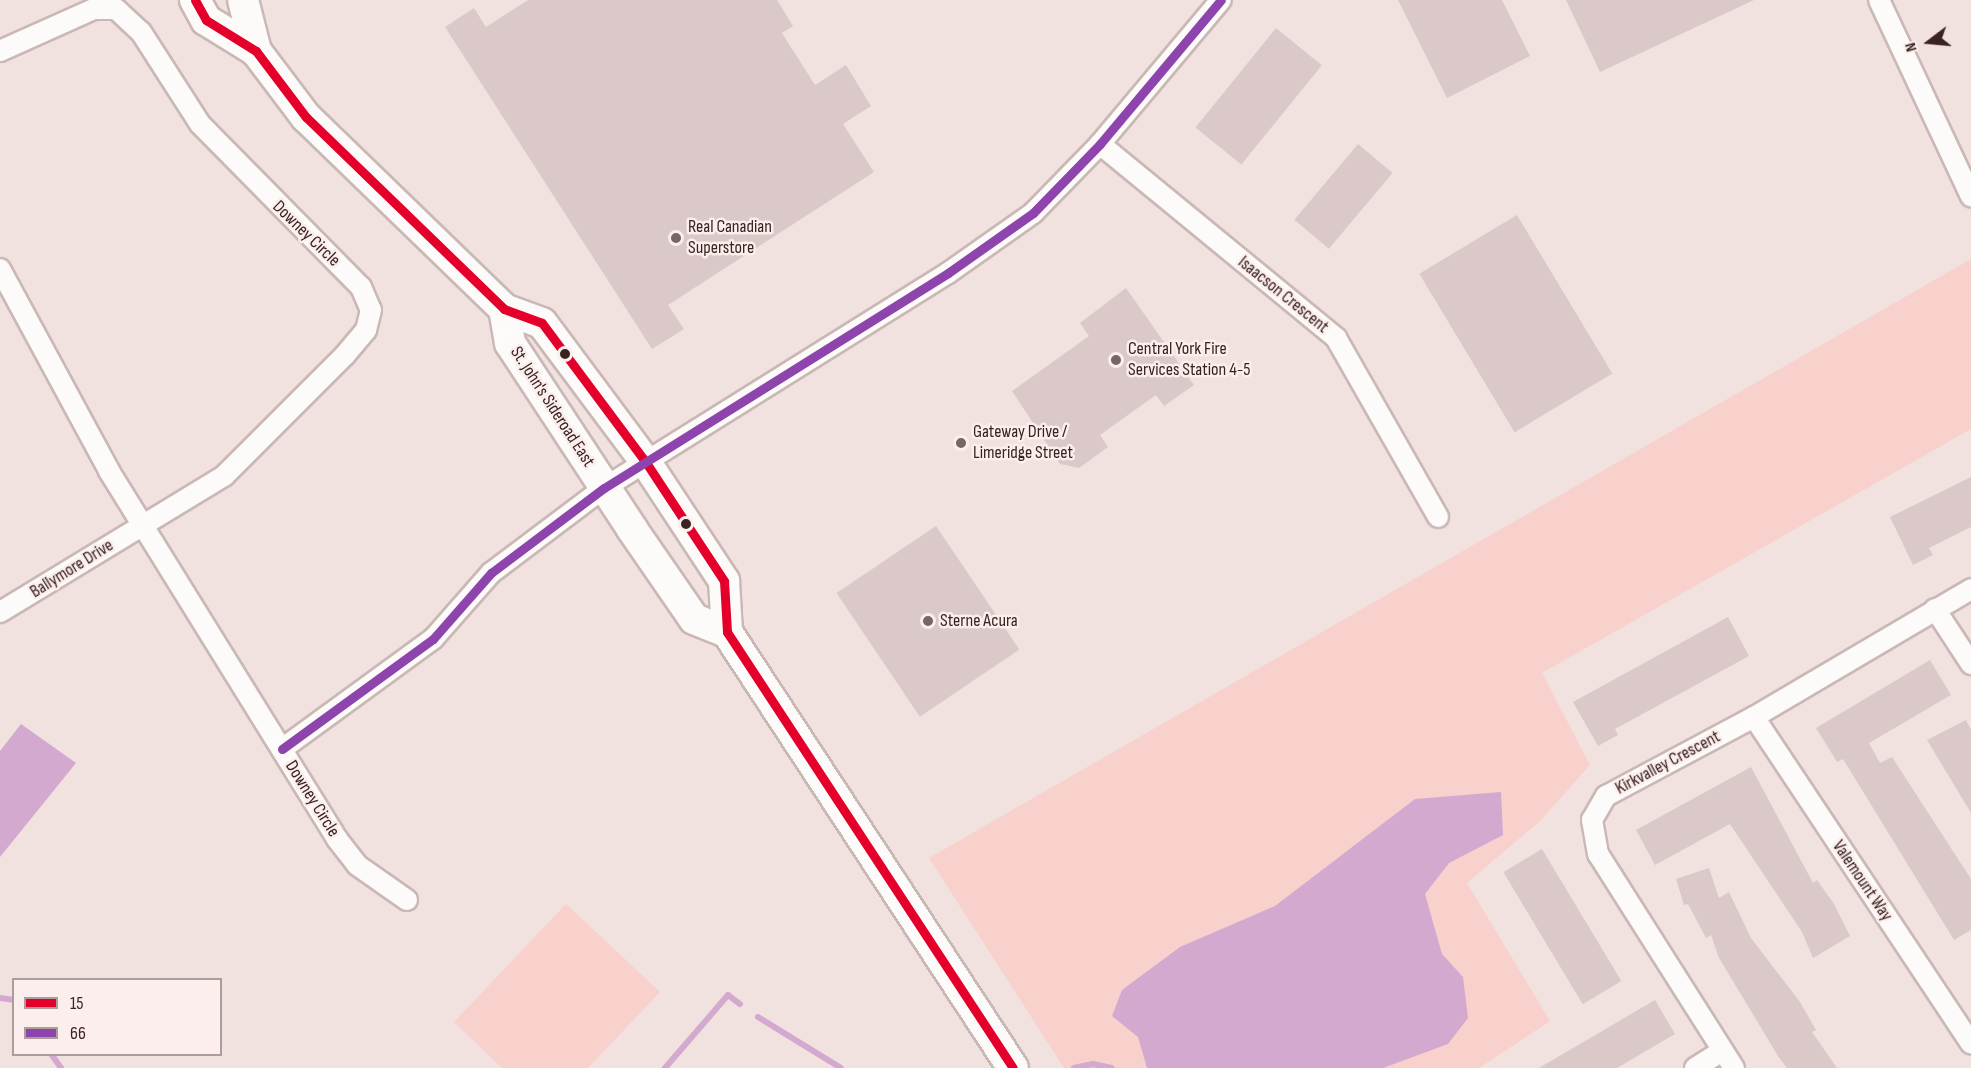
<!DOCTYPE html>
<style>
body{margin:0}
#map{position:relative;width:1971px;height:1068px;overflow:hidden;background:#f1e2e0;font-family:"Sofia Sans Condensed",sans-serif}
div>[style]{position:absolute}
.green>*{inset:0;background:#f8d0cc}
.water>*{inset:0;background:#d3a9d0}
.stream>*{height:6px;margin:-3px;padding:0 3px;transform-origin:3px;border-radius:3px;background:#d3a9d0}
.building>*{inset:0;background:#dbc8c9;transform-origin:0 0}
.roads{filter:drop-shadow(2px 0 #cab8b6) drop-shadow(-2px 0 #cab8b6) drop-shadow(0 2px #cab8b6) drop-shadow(0 -2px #cab8b6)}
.minor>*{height:20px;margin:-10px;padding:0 10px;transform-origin:10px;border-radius:10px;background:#fdfbfa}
.primary>*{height:30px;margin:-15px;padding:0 15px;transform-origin:15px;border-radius:15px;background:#fdfbfa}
.bus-1>*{height:9px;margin:-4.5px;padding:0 4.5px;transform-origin:4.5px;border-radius:4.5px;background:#e4002b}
.bus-2>*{height:9px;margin:-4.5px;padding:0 4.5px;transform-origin:4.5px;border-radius:4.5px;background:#8e44ad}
.dots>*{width:16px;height:16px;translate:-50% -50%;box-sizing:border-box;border:3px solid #fbeeec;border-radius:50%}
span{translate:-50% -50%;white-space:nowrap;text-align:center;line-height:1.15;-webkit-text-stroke:5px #fbeeec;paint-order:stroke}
.poi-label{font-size:18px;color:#392220}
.left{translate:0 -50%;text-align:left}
.street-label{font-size:18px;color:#392220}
.legend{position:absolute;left:12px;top:978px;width:210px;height:78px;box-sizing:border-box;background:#fbeeec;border:2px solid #ad9c9a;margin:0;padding:8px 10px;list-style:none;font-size:18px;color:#392220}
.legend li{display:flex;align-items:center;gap:12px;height:30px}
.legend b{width:30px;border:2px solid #ad9c9a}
.north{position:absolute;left:1899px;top:12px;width:60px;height:60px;-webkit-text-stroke:4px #fbeeec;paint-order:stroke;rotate:254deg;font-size:16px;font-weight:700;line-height:24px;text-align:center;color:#392220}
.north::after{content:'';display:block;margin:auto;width:21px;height:27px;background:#392220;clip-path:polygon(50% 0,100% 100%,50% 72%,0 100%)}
</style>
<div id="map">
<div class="green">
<div style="clip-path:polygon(1971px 259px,1971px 429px,1542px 673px,1590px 765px,1541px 820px,1467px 883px,1550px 1021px,1479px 1068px,1064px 1068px,929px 858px)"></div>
<div style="clip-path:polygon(566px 904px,660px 992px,588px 1068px,502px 1068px,454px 1022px)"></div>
</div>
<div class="water">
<div style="clip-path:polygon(21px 724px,76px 763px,0 857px,0 751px)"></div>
<div style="clip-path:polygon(1501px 792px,1503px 835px,1449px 863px,1425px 894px,1442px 954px,1463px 977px,1468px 1018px,1448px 1044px,1383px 1068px,1147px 1068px,1138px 1037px,1112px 1016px,1122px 990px,1180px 947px,1275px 906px,1415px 799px)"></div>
</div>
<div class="stream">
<div style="left:0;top:998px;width:14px;rotate:8deg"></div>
<div style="left:758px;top:1017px;width:97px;rotate:31.6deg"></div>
<div style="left:51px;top:1054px;width:17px;rotate:54deg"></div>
<div style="left:665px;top:1068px;width:96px;rotate:-49.2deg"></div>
<div style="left:728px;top:995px;width:15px;rotate:37deg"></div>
<div style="left:1074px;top:1068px;width:19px;rotate:-12deg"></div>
<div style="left:1093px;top:1064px;width:19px;rotate:12deg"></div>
</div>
<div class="building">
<div style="clip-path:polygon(528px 0,777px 0,793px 26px,782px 33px,815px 85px,846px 65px,871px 106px,843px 124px,874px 172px,668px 305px,684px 329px,652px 349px,445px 27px,474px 8px,486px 27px)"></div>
<div style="clip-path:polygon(1398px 0,1502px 0,1530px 56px,1447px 98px)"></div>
<div style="clip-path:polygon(1566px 0,1754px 0,1600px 72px)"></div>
<div style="left:1276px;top:28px;width:59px;height:128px;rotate:39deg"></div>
<div style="left:1358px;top:144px;width:45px;height:99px;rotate:40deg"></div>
<div style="left:1517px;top:215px;width:185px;height:114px;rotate:59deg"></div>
<div style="clip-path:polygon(1126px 288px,1194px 385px,1164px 406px,1156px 395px,1100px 435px,1108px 447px,1079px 468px,1060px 464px,1012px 391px,1089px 336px,1080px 323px)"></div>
<div style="clip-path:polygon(1971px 477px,1971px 527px,1929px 548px,1933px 555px,1913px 565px,1890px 517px)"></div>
<div style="left:936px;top:526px;width:149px;height:120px;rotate:56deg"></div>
<div style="clip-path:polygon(1728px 617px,1749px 656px,1615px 729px,1618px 735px,1598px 746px,1573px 702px)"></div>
<div style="clip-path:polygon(1930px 660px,1951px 695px,1869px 743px,1880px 763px,1892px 757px,1971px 879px,1971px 930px,1954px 940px,1843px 759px,1837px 762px,1816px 728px)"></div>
<div style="clip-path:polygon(1966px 720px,1971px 730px,1971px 813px,1927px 740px)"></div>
<div style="clip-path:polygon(1751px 767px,1813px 883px,1817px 880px,1834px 904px,1850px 936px,1813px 958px,1802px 932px,1730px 824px,1655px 865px,1636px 830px)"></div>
<div style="left:1542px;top:849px;width:154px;height:45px;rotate:59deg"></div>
<div style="clip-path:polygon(1709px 868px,1719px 898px,1729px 892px,1751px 938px,1800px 1002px,1816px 1030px,1812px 1032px,1837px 1068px,1787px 1068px,1778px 1056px,1719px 958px,1711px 935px,1706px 938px,1688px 904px,1684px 905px,1676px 879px)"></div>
<div style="clip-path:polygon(1655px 1000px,1675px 1034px,1617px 1068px,1539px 1068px)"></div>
</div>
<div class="roads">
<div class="minor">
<div style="left:1879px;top:0;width:217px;rotate:64.9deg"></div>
<div style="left:0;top:51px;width:103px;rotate:-24.1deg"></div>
<div style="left:94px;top:9px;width:22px"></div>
<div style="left:116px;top:9px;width:34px;rotate:43deg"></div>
<div style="left:141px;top:32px;width:109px;rotate:57.3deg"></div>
<div style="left:200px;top:124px;width:229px;rotate:45.4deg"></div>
<div style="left:361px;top:287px;width:25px;rotate:67deg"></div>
<div style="left:371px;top:310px;width:21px;rotate:104deg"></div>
<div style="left:366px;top:330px;width:33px;rotate:130deg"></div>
<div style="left:345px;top:355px;width:171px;rotate:135deg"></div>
<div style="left:224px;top:476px;width:262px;rotate:148.7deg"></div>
<div style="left:1100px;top:144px;width:306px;rotate:39.4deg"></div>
<div style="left:1336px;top:338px;width:206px;rotate:60.3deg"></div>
<div style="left:0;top:269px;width:230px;rotate:61.6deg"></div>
<div style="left:109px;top:471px;width:433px;rotate:58.2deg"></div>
<div style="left:337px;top:839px;width:33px;rotate:52deg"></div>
<div style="left:357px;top:865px;width:61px;rotate:35deg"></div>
<div style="left:1935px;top:609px;width:66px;rotate:56.8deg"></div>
<div style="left:1754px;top:717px;width:392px;rotate:56.4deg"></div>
<div style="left:282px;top:749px;width:187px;rotate:-36.1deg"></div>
<div style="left:433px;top:639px;width:88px;rotate:-48.7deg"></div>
<div style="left:491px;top:573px;width:141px;rotate:-37deg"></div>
<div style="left:604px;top:488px;width:406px;rotate:-32deg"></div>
<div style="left:948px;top:273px;width:104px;rotate:-35.2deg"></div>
<div style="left:1033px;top:213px;width:96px;rotate:-45.8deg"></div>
<div style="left:1100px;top:144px;width:188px;rotate:-50deg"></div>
<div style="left:1695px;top:1068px;width:32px;rotate:-32deg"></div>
<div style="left:1734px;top:1068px;width:254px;rotate:-122.4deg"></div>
<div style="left:1598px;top:854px;width:35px;rotate:-100deg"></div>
<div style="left:1592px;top:820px;width:28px;rotate:-60deg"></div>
<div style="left:1606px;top:796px;width:168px;rotate:-28.1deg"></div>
<div style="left:1754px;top:717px;width:252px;rotate:-30.5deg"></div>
</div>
<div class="primary">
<div style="left:195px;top:0;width:23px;rotate:61deg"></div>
<div style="left:206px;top:20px;width:59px;rotate:31.8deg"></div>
<div style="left:256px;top:51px;width:83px;rotate:52.9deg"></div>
<div style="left:306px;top:117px;width:276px;rotate:44.1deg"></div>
<div style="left:504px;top:309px;width:40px;rotate:20.2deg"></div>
<div style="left:542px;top:323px;width:172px;rotate:53.3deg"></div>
<div style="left:645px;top:461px;width:144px;rotate:56.6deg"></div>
<div style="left:724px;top:581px;width:51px;rotate:86.6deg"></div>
<div style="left:727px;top:632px;width:521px;rotate:56.74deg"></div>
<div style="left:243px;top:0;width:53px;rotate:75.7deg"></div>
<div style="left:504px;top:309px;width:35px;rotate:80deg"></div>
<div style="left:510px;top:343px;width:222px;rotate:56.7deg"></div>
<div style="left:632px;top:529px;width:109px;rotate:55.4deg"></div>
<div style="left:694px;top:619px;width:35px;rotate:22deg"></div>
</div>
</div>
<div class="bus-1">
<div style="left:195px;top:0;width:23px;rotate:61deg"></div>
<div style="left:206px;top:20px;width:59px;rotate:31.8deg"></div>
<div style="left:256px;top:51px;width:83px;rotate:52.9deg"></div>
<div style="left:306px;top:117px;width:276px;rotate:44.1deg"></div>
<div style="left:504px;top:309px;width:40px;rotate:20.2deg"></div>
<div style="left:542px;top:323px;width:172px;rotate:53.3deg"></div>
<div style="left:645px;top:461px;width:144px;rotate:56.6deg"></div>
<div style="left:724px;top:581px;width:51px;rotate:86.6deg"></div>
<div style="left:727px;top:632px;width:521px;rotate:56.74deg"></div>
</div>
<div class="bus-2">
<div style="left:282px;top:749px;width:187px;rotate:-36.1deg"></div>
<div style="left:433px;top:639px;width:88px;rotate:-48.7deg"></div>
<div style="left:491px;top:573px;width:141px;rotate:-37deg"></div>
<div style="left:604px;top:488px;width:406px;rotate:-32deg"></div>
<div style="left:948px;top:273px;width:104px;rotate:-35.2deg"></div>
<div style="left:1033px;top:213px;width:96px;rotate:-45.8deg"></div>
<div style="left:1100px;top:144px;width:188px;rotate:-50deg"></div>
</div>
<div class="dots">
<div style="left:676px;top:238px;background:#796563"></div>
<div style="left:565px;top:354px;background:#392220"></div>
<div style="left:1116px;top:360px;background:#796563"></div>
<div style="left:961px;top:443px;background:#796563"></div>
<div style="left:686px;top:524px;background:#392220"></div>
<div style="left:928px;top:621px;background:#796563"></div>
</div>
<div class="poi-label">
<span class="left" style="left:688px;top:238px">Real Canadian<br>Superstore</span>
<span class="left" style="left:1128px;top:360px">Central York Fire<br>Services Station 4-5</span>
<span class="left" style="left:973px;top:443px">Gateway Drive /<br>Limeridge Street</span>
<span class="left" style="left:940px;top:621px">Sterne Acura</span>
</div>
<div class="street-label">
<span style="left:306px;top:234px;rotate:44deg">Downey Circle</span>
<span style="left:1283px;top:295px;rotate:39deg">Isaacson Crescent</span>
<span style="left:552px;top:407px;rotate:57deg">St. John's Sideroad East</span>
<span style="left:72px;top:569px;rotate:-32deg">Ballymore Drive</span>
<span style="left:1668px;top:763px;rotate:-28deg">Kirkvalley Crescent</span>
<span style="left:312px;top:799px;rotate:58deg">Downey Circle</span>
<span style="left:1862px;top:881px;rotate:56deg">Valemount Way</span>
</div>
<ul class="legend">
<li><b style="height:8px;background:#e4002b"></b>15</li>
<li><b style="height:8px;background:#8e44ad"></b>66</li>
</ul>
<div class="north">N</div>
</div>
